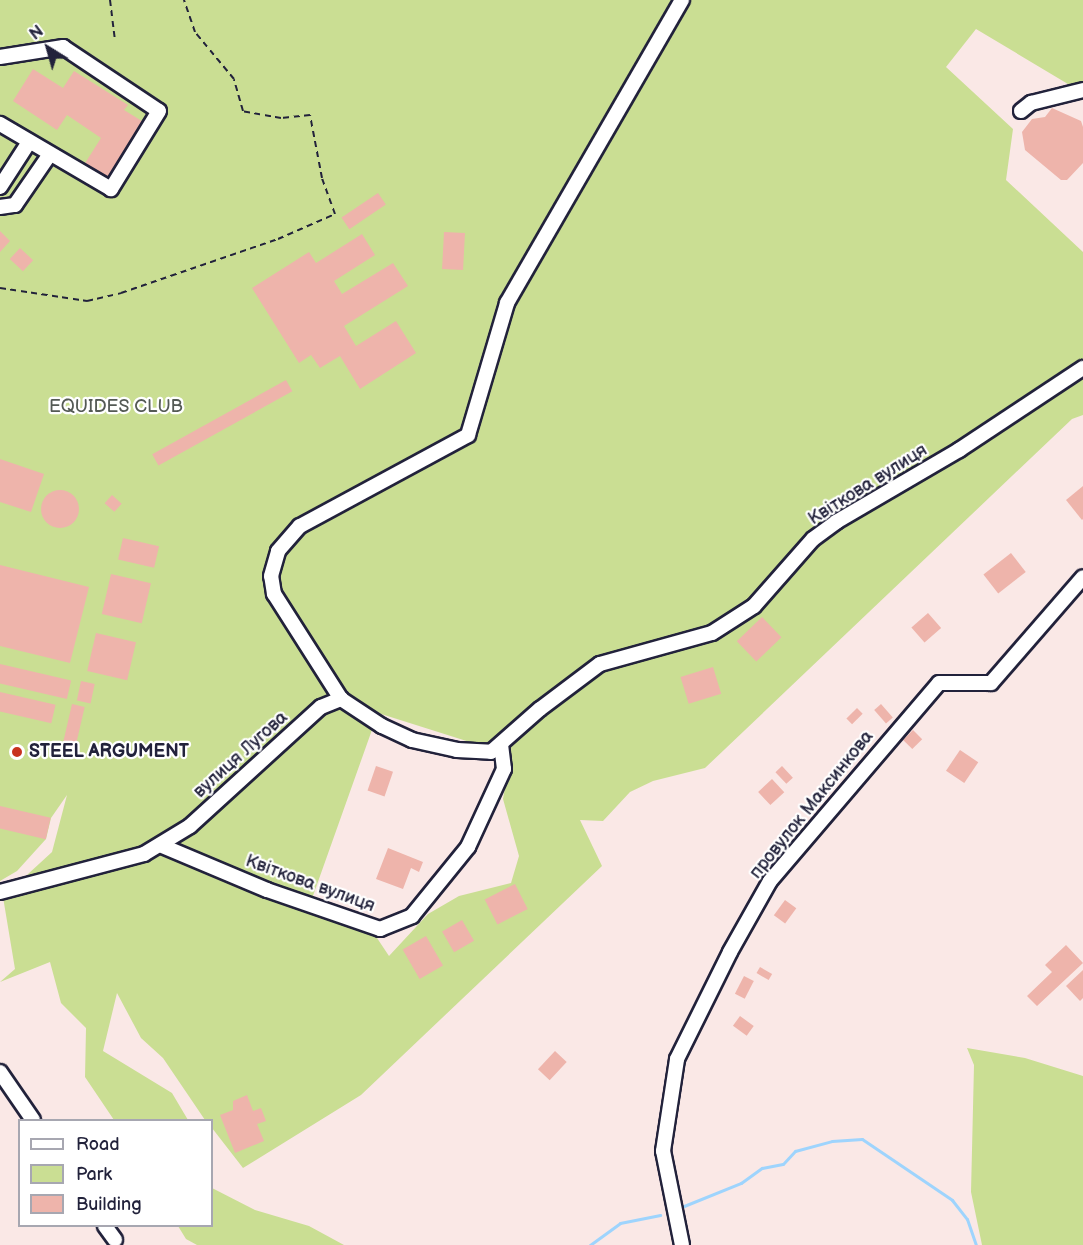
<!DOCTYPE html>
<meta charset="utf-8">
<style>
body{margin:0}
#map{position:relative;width:1083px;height:1245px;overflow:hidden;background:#fae8e6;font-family:"Balsamiq Sans",sans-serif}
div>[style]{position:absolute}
.green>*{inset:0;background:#cade93}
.stream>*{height:3px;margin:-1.5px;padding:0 1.5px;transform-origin:1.5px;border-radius:1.5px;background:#9ed4fd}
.building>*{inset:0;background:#eeb4ab;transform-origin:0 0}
.round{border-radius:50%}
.path>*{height:2px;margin-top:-1px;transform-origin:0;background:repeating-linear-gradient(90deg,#22223b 0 6px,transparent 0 10.5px)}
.roads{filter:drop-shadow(2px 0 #22223b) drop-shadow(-2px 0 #22223b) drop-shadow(0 2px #22223b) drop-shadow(0 -2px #22223b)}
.minor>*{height:14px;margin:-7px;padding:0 7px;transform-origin:7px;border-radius:7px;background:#fff}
.dots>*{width:16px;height:16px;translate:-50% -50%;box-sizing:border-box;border:3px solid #fff;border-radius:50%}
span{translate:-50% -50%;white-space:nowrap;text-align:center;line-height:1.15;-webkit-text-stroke:4.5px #fff;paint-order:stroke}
.park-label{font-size:18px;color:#545a55}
.street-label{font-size:18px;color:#22223b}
.poi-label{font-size:18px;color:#22223b;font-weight:700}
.left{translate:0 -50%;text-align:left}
.legend{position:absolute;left:18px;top:1119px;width:195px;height:108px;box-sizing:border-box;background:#fff;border:2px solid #a7a7b1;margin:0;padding:8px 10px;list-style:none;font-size:18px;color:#22223b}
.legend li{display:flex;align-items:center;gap:12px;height:30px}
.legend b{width:30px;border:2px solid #a7a7b1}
.north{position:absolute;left:18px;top:18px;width:60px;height:60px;-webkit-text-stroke:4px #fff;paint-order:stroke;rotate:323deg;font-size:16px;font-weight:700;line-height:24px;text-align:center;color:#22223b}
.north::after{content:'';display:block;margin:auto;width:21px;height:27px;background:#22223b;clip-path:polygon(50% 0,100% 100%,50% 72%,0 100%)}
</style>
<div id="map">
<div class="green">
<div style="clip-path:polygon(evenodd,0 0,1083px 0,1083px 93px,976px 29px,946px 67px,1013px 129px,1006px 180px,1083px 252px,1083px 415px,1072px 419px,705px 768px,653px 781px,630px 792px,603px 821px,580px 820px,602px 866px,361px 1095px,243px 1168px,212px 1128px,212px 1120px,205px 1120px,163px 1058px,141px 1038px,117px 993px,103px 1051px,172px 1093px,188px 1120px,114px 1120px,85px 1077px,86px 1028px,61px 1003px,50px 962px,0 982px,15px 969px,3px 897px,52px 852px,67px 795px,51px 818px,46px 839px,17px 871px,0 881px,0 0,378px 713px,511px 755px,503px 799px,519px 856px,511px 883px,459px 896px,428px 914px,389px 956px,377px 938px,309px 907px,378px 713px)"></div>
<div style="clip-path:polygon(967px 1048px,1025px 1058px,1083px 1076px,1083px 1245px,982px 1245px,971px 1192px,974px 1065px)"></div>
<div style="clip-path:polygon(212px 1188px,255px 1210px,309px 1226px,344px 1245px,197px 1245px,186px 1239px,178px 1226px,212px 1226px)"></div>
</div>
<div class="stream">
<div style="left:679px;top:1208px;width:67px;rotate:-22deg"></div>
<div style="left:741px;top:1183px;width:26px;rotate:-36deg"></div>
<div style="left:762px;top:1168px;width:21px;rotate:-11deg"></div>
<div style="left:783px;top:1164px;width:18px;rotate:-47deg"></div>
<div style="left:795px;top:1151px;width:38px;rotate:-15deg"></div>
<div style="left:832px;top:1141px;width:30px;rotate:-4deg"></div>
<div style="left:862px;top:1139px;width:109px;rotate:34.1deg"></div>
<div style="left:952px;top:1200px;width:24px;rotate:52deg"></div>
<div style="left:967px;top:1219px;width:28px;rotate:71deg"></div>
<div style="left:590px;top:1245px;width:37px;rotate:-36deg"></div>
<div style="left:620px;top:1223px;width:41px;rotate:-11.3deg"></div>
</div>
<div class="building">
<div style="clip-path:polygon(33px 69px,63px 88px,74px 71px,128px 105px,124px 110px,150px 126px,111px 186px,82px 168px,101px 138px,67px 115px,57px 130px,13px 101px)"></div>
<div style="clip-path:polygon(1052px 108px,1081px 121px,1083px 127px,1083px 163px,1067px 180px,1061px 180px,1025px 150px,1022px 132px,1032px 119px,1045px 117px)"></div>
<div style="left:378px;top:193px;width:14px;height:44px;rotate:56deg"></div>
<div style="clip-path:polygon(0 231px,10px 241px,0 252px)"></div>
<div style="left:444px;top:232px;width:21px;height:37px;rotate:3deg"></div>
<div style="clip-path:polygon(362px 234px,375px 255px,334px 281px,342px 294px,393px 263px,408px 286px,344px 326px,356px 346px,396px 321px,416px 353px,360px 389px,340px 356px,320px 368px,311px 355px,299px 363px,252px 288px,309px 252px,316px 263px)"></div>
<div style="left:20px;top:248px;width:18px;height:15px;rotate:43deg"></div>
<div style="left:286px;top:380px;width:13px;height:153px;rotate:61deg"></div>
<div style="clip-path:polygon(0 459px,44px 474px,31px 512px,0 502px)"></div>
<div style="clip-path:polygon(1083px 486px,1083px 519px,1082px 520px,1066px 500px)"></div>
<div class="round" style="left:41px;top:490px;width:38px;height:38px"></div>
<div style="left:112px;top:495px;width:13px;height:11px;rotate:42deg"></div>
<div style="left:123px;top:538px;width:37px;height:22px;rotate:13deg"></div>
<div style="left:1011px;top:553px;width:24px;height:35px;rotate:52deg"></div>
<div style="clip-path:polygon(0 565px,89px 587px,70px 663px,0 646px)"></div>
<div style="left:111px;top:574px;width:41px;height:41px;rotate:13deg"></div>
<div style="left:928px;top:613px;width:20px;height:22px;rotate:49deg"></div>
<div style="left:762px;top:617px;width:28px;height:35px;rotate:46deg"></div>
<div style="left:96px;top:633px;width:41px;height:39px;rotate:13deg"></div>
<div style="left:0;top:664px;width:73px;height:19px;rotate:13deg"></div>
<div style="left:713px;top:667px;width:28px;height:34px;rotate:73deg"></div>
<div style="left:81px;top:681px;width:14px;height:20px;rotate:12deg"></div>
<div style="left:0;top:692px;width:57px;height:19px;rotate:13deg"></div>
<div style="left:72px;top:704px;width:13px;height:42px;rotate:13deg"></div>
<div style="left:881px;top:704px;width:18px;height:9px;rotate:49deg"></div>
<div style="left:857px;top:708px;width:8px;height:15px;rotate:45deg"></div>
<div style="left:913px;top:730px;width:13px;height:14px;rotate:45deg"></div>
<div style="left:960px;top:750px;width:22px;height:25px;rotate:34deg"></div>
<div style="left:376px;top:766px;width:18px;height:26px;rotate:19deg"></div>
<div style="left:782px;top:766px;width:16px;height:9px;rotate:47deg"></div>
<div style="left:772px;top:779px;width:18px;height:19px;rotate:47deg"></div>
<div style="left:0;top:806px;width:52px;height:22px;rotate:13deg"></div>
<div style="clip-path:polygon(388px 848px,423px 862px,419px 872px,411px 868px,403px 889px,376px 879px)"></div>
<div style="left:515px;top:884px;width:28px;height:34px;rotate:63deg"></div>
<div style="left:785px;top:900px;width:14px;height:19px;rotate:36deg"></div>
<div style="left:462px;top:920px;width:24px;height:23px;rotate:60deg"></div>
<div style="left:426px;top:936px;width:34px;height:27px;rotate:60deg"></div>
<div style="clip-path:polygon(1066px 945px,1083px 963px,1037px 1006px,1027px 996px,1052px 972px,1045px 965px)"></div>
<div style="left:760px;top:967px;width:14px;height:7px;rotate:30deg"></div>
<div style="clip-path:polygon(1083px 970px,1083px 998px,1080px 1001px,1066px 986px)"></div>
<div style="left:744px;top:976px;width:11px;height:20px;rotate:27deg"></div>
<div style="left:740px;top:1016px;width:17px;height:12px;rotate:36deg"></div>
<div style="left:555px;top:1051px;width:16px;height:25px;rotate:43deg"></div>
<div style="clip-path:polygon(247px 1095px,253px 1111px,261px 1108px,266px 1121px,257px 1124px,264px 1141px,235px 1153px,220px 1115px,233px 1110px,233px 1101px)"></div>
</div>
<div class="path">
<div style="left:110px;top:0;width:39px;rotate:83deg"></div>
<div style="left:0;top:288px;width:88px;rotate:8.5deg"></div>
<div style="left:87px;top:301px;width:35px;rotate:-13deg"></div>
<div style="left:121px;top:293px;width:166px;rotate:-19deg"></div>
<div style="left:278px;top:239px;width:62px;rotate:-23.7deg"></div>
<div style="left:335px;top:214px;width:38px;rotate:-110deg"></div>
<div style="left:322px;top:178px;width:64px;rotate:-100.8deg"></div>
<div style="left:310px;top:115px;width:29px;rotate:174deg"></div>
<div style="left:281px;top:118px;width:39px;rotate:-170deg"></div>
<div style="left:243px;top:111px;width:33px;rotate:-106deg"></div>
<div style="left:234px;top:79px;width:61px;rotate:-129.7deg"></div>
<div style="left:195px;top:32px;width:34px;rotate:-109deg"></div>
</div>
<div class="roads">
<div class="minor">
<div style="left:0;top:57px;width:64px;rotate:-9deg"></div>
<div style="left:63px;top:47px;width:115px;rotate:33.7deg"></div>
<div style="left:159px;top:111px;width:92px;rotate:121.6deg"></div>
<div style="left:111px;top:189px;width:129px;rotate:-149.6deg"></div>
<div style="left:1021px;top:111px;width:13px;rotate:-39deg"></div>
<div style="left:1031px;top:103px;width:54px;rotate:-14deg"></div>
<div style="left:0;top:187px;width:54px;rotate:-57.2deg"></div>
<div style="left:0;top:207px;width:15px;rotate:-8deg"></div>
<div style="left:15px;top:205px;width:62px;rotate:-55.5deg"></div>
<div style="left:341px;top:699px;width:125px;rotate:-122.5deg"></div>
<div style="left:274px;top:594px;width:18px;rotate:-99deg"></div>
<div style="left:271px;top:576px;width:26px;rotate:-74deg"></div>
<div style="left:278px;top:551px;width:33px;rotate:-49deg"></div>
<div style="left:300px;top:526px;width:191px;rotate:-28.4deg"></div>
<div style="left:468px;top:435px;width:138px;rotate:-73.5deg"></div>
<div style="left:507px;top:303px;width:350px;rotate:-60deg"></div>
<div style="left:160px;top:845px;width:116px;rotate:22.8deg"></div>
<div style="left:267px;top:890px;width:120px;rotate:19deg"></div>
<div style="left:380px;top:929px;width:35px;rotate:-22deg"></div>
<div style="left:412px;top:916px;width:89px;rotate:-50.9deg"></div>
<div style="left:468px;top:847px;width:86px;rotate:-65.2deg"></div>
<div style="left:504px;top:769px;width:25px;rotate:-97deg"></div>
<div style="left:0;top:892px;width:149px;rotate:-14.8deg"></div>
<div style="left:144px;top:854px;width:54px;rotate:-31.3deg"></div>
<div style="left:190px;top:826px;width:177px;rotate:-42.3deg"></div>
<div style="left:321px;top:707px;width:22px;rotate:-22deg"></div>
<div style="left:341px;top:699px;width:49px;rotate:33.4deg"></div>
<div style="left:382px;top:726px;width:33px;rotate:25deg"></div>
<div style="left:412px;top:740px;width:46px;rotate:12.5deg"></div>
<div style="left:457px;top:750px;width:34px;rotate:3deg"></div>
<div style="left:491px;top:752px;width:65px;rotate:-41.3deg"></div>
<div style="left:540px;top:709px;width:75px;rotate:-36.9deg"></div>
<div style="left:600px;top:664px;width:116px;rotate:-15.5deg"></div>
<div style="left:712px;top:633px;width:50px;rotate:-32.7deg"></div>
<div style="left:754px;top:606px;width:89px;rotate:-48.6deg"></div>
<div style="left:813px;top:539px;width:29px;rotate:-36deg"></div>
<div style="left:836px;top:522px;width:143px;rotate:-30.3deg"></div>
<div style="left:959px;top:450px;width:149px;rotate:-33.5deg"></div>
<div style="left:0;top:1072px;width:58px;rotate:55.5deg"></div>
<div style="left:105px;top:1226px;width:17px;rotate:54deg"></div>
<div style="left:682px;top:1245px;width:96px;rotate:-101.4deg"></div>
<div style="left:663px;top:1151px;width:93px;rotate:-81.3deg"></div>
<div style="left:677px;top:1059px;width:119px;rotate:-63.6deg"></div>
<div style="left:730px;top:952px;width:81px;rotate:-60.6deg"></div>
<div style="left:770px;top:881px;width:260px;rotate:-49.5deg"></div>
<div style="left:939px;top:683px;width:52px"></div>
<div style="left:991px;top:683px;width:140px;rotate:-49deg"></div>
</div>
</div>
<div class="dots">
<div style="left:17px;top:752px;background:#c8321e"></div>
</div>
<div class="park-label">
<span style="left:116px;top:407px">EQUIDES CLUB</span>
</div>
<div class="street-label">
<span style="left:868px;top:485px;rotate:-32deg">Квіткова вулиця</span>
<span style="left:241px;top:755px;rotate:-42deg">вулиця Лугова</span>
<span style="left:812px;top:805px;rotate:-51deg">провулок Максинкова</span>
<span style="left:310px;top:884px;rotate:20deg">Квіткова вулиця</span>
</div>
<div class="poi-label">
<span class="left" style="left:29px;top:752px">STEEL ARGUMENT</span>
</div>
<ul class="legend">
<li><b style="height:8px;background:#fff"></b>Road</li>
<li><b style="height:16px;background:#cade93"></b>Park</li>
<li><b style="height:16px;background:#eeb4ab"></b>Building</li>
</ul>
<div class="north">N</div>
</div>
